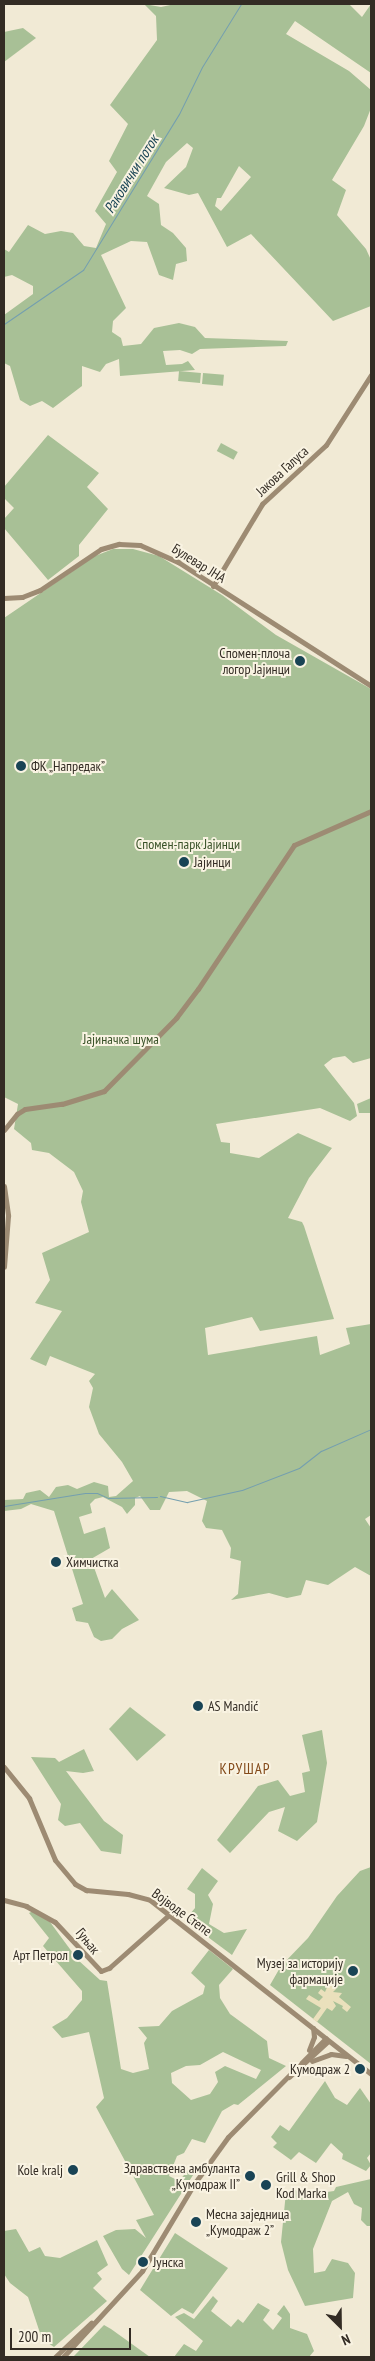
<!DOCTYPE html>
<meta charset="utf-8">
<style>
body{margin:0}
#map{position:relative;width:375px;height:2361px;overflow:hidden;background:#f1ead5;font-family:"PT Sans Narrow",sans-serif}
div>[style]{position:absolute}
.green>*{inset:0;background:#a8c096;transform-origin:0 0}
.plaza>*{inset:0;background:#eae0bc}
.stream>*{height:1px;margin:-0.5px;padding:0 0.5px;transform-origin:0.5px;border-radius:0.5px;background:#749faf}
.secondary>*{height:5px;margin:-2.5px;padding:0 2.5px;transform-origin:2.5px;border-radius:2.5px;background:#9d8b73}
.dots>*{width:14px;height:14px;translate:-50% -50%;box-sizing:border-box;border:2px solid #f9f3e2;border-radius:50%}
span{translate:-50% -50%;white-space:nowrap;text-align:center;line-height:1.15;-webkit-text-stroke:4px #f9f3e2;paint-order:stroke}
.street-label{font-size:14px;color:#332c24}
.poi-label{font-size:14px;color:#332c24}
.right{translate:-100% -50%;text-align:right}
.left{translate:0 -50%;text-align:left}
.park-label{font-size:14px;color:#395228}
.water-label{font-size:15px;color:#194455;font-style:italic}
.neighbourhood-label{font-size:15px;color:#844b1b;letter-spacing:1px}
.frame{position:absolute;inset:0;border:5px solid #332c24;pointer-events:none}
.north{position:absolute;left:315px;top:2301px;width:50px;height:50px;-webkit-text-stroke:4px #f9f3e2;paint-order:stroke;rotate:157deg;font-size:14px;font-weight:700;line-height:20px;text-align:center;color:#332c24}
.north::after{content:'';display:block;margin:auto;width:18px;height:22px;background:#332c24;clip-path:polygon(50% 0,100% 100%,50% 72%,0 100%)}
.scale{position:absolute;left:10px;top:2328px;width:121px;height:22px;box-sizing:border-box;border:2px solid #332c24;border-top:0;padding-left:6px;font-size:15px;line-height:18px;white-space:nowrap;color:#332c24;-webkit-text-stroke:4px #f9f3e2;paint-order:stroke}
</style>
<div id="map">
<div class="green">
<div style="clip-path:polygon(evenodd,144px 4px,161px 7px,175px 4px,349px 4px,362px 17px,371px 4px,371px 73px,295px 21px,286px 34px,349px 71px,371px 90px,371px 108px,364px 126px,332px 180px,346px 190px,337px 215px,366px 249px,371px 260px,371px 306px,333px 321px,251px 234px,227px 247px,198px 193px,189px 195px,164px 188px,186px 167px,193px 148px,187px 143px,166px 162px,147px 196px,159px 204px,161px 225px,173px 233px,186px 248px,187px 261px,176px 264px,173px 280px,159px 275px,147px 242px,131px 241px,101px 255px,126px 308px,113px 321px,112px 332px,121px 338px,123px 346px,141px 344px,154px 328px,179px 323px,195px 327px,205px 338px,288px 341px,286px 346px,200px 349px,192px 354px,180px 350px,163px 351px,166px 365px,182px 364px,188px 361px,195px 370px,120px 376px,119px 359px,106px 364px,100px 372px,82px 366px,82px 386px,53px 408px,42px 401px,30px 406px,20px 400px,10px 366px,4px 363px,4px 315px,33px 294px,33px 286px,12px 275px,4px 277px,4px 249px,9px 252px,28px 225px,45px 234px,61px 231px,73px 233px,84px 246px,96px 248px,106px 224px,95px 211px,117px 172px,109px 161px,128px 124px,110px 105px,157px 40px,156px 16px,144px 4px,239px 166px,251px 177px,221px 211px,215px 206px,217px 198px,221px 198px,239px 166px)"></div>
<div style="clip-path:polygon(23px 28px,36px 38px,4px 62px,4px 32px)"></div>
<div style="left:179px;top:371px;width:22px;height:10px;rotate:5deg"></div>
<div style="left:203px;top:373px;width:21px;height:11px;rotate:5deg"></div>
<div style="clip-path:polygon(48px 435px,99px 473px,87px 487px,108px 509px,79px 545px,79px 556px,48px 580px,4px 528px,4px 519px,14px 508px,4px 498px,4px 487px)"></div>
<div style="left:221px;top:443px;width:19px;height:9px;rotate:28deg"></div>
<div style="clip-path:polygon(113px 549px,133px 549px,159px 556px,222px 595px,276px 635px,371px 689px,371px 1058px,353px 1063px,345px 1056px,333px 1058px,324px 1065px,354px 1103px,357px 1116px,350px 1121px,320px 1108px,216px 1124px,221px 1142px,230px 1143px,230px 1153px,259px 1158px,298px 1133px,332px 1148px,309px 1178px,288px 1218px,302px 1222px,304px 1226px,334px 1319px,260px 1331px,252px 1317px,205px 1328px,208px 1355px,317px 1336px,320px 1355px,350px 1344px,346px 1328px,371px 1324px,371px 1515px,365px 1519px,371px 1528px,371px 1576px,355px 1567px,328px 1585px,306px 1580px,301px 1595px,287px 1598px,269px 1593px,231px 1600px,238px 1594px,241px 1561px,230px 1558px,231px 1548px,222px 1530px,206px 1528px,202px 1521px,207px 1501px,187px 1491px,169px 1492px,160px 1510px,150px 1510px,140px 1496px,135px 1498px,135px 1505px,127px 1514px,122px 1507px,103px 1497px,95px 1499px,90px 1504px,92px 1513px,79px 1517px,84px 1534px,105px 1527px,110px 1548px,91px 1559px,105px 1598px,112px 1589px,139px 1620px,122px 1629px,112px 1639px,101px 1641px,94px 1637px,88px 1623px,76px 1621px,72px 1608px,83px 1604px,54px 1511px,31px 1504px,21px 1509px,4px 1511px,4px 1500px,23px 1499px,26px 1493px,40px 1490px,49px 1497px,56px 1487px,68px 1485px,77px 1489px,94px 1482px,108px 1486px,109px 1497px,116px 1496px,133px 1481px,122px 1462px,99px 1434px,89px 1407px,93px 1388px,89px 1381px,95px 1374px,50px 1356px,46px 1366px,30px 1359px,62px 1311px,35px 1303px,50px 1280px,42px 1253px,89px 1232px,81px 1202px,83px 1191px,74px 1172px,49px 1153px,32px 1150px,31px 1143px,14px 1129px,18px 1104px,4px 1097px,4px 618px,95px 556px)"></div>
<div style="clip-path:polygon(371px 1098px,371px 1113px,359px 1113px,357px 1104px)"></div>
<div style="clip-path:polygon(130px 1707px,166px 1735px,137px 1761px,109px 1729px)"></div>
<div style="clip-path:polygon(322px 1730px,327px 1763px,317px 1822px,297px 1841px,278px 1831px,285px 1807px,269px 1812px,230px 1853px,217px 1840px,258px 1786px,278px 1780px,290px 1796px,305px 1792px,302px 1773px,310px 1771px,302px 1735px)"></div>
<div style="clip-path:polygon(84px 1749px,94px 1771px,83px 1773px,66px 1771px,104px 1821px,123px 1835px,121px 1854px,101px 1851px,80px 1823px,65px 1826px,58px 1820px,61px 1804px,31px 1757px,55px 1758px,59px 1762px)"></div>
<div style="clip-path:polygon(371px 1867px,371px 2064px,270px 1985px,281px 1966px,308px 1938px,337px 1896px,360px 1871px)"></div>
<div style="clip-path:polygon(202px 1868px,218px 1881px,208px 1895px,213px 1904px,209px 1924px,224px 1933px,247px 1929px,232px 1955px,185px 1920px,195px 1908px,195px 1894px,187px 1889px)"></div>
<div style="clip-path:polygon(evenodd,33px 1911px,50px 1922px,78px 1960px,100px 1980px,107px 1981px,121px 2069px,133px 2073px,149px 2069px,144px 2043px,147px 2038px,138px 2027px,159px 2026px,172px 2011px,203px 1994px,205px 1986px,191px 1973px,209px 1950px,233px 1969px,219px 1985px,220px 1998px,230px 2014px,267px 2041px,269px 2058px,286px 2066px,238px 2105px,234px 2104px,222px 2111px,205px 2143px,192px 2139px,184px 2153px,177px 2156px,169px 2176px,179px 2181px,189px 2169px,195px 2172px,129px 2275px,122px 2269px,103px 2236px,116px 2230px,135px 2229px,146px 2238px,136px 2220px,154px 2215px,96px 2107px,104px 2098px,89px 2032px,62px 2038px,52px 2027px,67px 2018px,82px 2000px,82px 1991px,43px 1946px,49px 1938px,29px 1913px,33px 1911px,223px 2052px,261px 2070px,256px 2079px,225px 2066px,215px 2072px,218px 2082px,210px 2094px,191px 2100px,172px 2083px,171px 2073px,186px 2066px,200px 2065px,223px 2052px)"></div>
<div style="clip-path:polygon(325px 2081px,335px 2098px,347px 2105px,360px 2088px,371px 2104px,371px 2153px,367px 2158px,371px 2165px,366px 2171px,342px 2159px,343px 2154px,331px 2143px,316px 2163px,299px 2152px,291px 2160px,273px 2147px,277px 2143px,271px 2137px,280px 2125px,289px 2131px)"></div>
<div style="clip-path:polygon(371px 2179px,371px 2226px,367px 2226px,361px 2220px,362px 2208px,354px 2204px,348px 2192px,332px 2201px,313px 2249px,314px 2273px,325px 2271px,332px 2259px,348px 2263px,355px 2273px,353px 2298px,305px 2306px,288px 2270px,281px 2242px,286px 2192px,296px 2190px,298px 2194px,307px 2195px,334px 2191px,336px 2187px)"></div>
<div style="clip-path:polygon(16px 2229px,29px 2252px,40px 2247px,45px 2256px,60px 2258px,97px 2240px,108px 2265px,97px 2273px,102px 2279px,93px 2288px,107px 2301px,54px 2347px,42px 2339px,28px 2297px,10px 2283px,4px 2274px,4px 2231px)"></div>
<div style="clip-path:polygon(175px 2233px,228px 2268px,193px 2314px,182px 2308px,171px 2316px,140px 2290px)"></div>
<div style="clip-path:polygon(213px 2296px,218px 2301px,211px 2311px,231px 2327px,238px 2319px,243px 2323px,258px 2303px,270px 2310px,263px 2320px,273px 2330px,282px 2318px,277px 2314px,284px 2305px,290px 2314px,290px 2328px,307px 2334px,314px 2351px,309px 2357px,174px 2357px,184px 2344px,196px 2351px,203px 2341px,175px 2317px,184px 2313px,194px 2319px)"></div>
<div style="clip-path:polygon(104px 2325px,111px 2329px,150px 2357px,73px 2357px)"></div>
</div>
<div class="plaza">
<div style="clip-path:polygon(329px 1983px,336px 1989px,333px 1992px,342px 1993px,339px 1997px,351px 2007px,347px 2012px,342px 2008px,343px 2006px,333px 2001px,336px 2006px,332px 2011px,327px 2008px,317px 2022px,313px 2019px,321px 2008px,306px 1999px,309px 1995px,319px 2001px,323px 1997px,318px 1993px,321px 1989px,325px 1992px)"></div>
</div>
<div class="stream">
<div style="left:4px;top:324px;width:96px;rotate:-34.4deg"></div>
<div style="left:83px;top:270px;width:183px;rotate:-58.4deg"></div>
<div style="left:179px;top:114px;width:52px;rotate:-63.9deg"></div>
<div style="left:202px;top:67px;width:74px;rotate:-58.2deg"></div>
<div style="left:160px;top:1496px;width:28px;rotate:13deg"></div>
<div style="left:187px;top:1502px;width:56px;rotate:-12.3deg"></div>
<div style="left:242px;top:1490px;width:61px;rotate:-21.1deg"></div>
<div style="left:299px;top:1468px;width:28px;rotate:-38deg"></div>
<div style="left:321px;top:1451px;width:55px;rotate:-23.7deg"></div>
<div style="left:4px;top:1506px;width:82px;rotate:-9.1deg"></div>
<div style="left:85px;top:1493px;width:12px"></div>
<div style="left:97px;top:1493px;width:12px;rotate:24deg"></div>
<div style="left:108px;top:1498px;width:49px;rotate:-1.2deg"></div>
</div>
<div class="secondary">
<div style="left:213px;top:586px;width:96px;rotate:-59.1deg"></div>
<div style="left:262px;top:504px;width:87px;rotate:-42.7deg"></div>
<div style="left:326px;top:445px;width:83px;rotate:-57.3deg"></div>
<div style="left:4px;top:598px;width:18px;rotate:-3deg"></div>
<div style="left:22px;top:597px;width:19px;rotate:-21deg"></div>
<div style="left:40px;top:590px;width:73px;rotate:-33.9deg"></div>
<div style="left:101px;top:549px;width:19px;rotate:-16deg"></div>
<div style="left:119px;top:544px;width:21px;rotate:3deg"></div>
<div style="left:140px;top:545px;width:42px;rotate:24.1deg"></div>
<div style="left:178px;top:562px;width:229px;rotate:32.7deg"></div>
<div style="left:4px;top:1130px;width:21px;rotate:-51deg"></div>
<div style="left:17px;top:1114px;width:9px;rotate:-32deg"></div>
<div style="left:25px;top:1109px;width:37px;rotate:-8deg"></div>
<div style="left:62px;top:1104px;width:44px;rotate:-17.2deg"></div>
<div style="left:104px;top:1091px;width:103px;rotate:-45.4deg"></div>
<div style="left:176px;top:1018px;width:36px;rotate:-53deg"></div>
<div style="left:198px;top:989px;width:173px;rotate:-56.3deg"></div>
<div style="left:294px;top:845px;width:84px;rotate:-23.8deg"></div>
<div style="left:4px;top:1186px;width:30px;rotate:82deg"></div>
<div style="left:8px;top:1216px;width:51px;rotate:94.5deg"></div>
<div style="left:4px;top:1767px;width:40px;rotate:51deg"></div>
<div style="left:29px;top:1798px;width:67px;rotate:67.2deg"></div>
<div style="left:55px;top:1860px;width:31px;rotate:50deg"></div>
<div style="left:75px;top:1884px;width:13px;rotate:29deg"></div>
<div style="left:86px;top:1890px;width:42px;rotate:5.4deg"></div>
<div style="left:128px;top:1894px;width:23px;rotate:15deg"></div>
<div style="left:150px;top:1900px;width:281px;rotate:38.2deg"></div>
<div style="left:4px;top:1900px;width:23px;rotate:15deg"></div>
<div style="left:26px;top:1906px;width:33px;rotate:29deg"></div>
<div style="left:55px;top:1922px;width:67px;rotate:46.8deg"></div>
<div style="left:101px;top:1971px;width:9px;rotate:-21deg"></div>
<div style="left:109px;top:1968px;width:80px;rotate:-41.5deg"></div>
<div style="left:309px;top:2050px;width:14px;rotate:-69deg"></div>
<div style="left:314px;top:2037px;width:9px;rotate:-96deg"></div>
<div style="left:312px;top:2061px;width:20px;rotate:-20deg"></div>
<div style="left:331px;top:2054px;width:15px;rotate:8deg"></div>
<div style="left:289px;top:2077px;width:53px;rotate:-42.7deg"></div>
<div style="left:55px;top:2357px;width:50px;rotate:-43.4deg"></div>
<div style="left:63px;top:2357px;width:117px;rotate:-47.4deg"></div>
<div style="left:142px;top:2271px;width:101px;rotate:-59.1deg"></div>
<div style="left:194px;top:2184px;width:58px;rotate:-54.1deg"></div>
<div style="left:228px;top:2137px;width:139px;rotate:-45.3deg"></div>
</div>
<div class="dots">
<div style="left:300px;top:661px;background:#194455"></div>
<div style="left:21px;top:766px;background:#194455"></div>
<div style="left:184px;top:862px;background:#194455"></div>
<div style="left:56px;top:1562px;background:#194455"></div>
<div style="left:198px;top:1706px;background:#194455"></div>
<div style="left:78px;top:1955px;background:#194455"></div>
<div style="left:353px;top:1971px;background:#194455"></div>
<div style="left:360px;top:2069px;background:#194455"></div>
<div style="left:73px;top:2170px;background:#194455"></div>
<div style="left:250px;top:2176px;background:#194455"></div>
<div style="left:266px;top:2185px;background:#194455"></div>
<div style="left:196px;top:2222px;background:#194455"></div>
<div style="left:143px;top:2262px;background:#194455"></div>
</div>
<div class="street-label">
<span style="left:282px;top:471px;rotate:-43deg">Јакова Галуса</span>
<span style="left:199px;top:563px;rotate:32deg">Булевар ЈНА</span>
<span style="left:182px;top:1912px;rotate:36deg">Војводе Степе</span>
<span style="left:88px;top:1941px;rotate:51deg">Гуњак</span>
</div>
<div class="poi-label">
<span class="right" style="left:290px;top:661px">Спомен-плоча<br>логор Јајинци</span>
<span class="left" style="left:31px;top:766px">ФК „Напредак”</span>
<span class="left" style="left:194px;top:862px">Јајинци</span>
<span class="left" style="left:66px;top:1562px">Химчистка</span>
<span class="left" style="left:208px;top:1706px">AS Mandić</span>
<span class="right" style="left:68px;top:1955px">Арт Петрол</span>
<span class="right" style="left:343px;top:1971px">Музеј за историју<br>фармације</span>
<span class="right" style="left:350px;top:2069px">Кумодраж 2</span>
<span class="right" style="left:240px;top:2176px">Здравствена амбуланта<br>„Кумодраж II”</span>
<span class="right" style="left:63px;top:2170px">Kole kralj</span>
<span class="left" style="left:276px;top:2185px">Grill &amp; Shop<br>Kod Marka</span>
<span class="left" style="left:206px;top:2222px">Месна заједница<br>„Кумодраж 2”</span>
<span class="left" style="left:153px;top:2262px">Јунска</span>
</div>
<div class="park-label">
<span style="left:188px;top:844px">Спомен-парк Јајинци</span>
<span style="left:121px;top:1039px">Јајиначка шума</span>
</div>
<div class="water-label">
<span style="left:131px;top:174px;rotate:-58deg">Раковички поток</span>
</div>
<div class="neighbourhood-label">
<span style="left:245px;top:1769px">КРУШАР</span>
</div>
<div class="frame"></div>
<div class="north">N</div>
<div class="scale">200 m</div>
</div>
